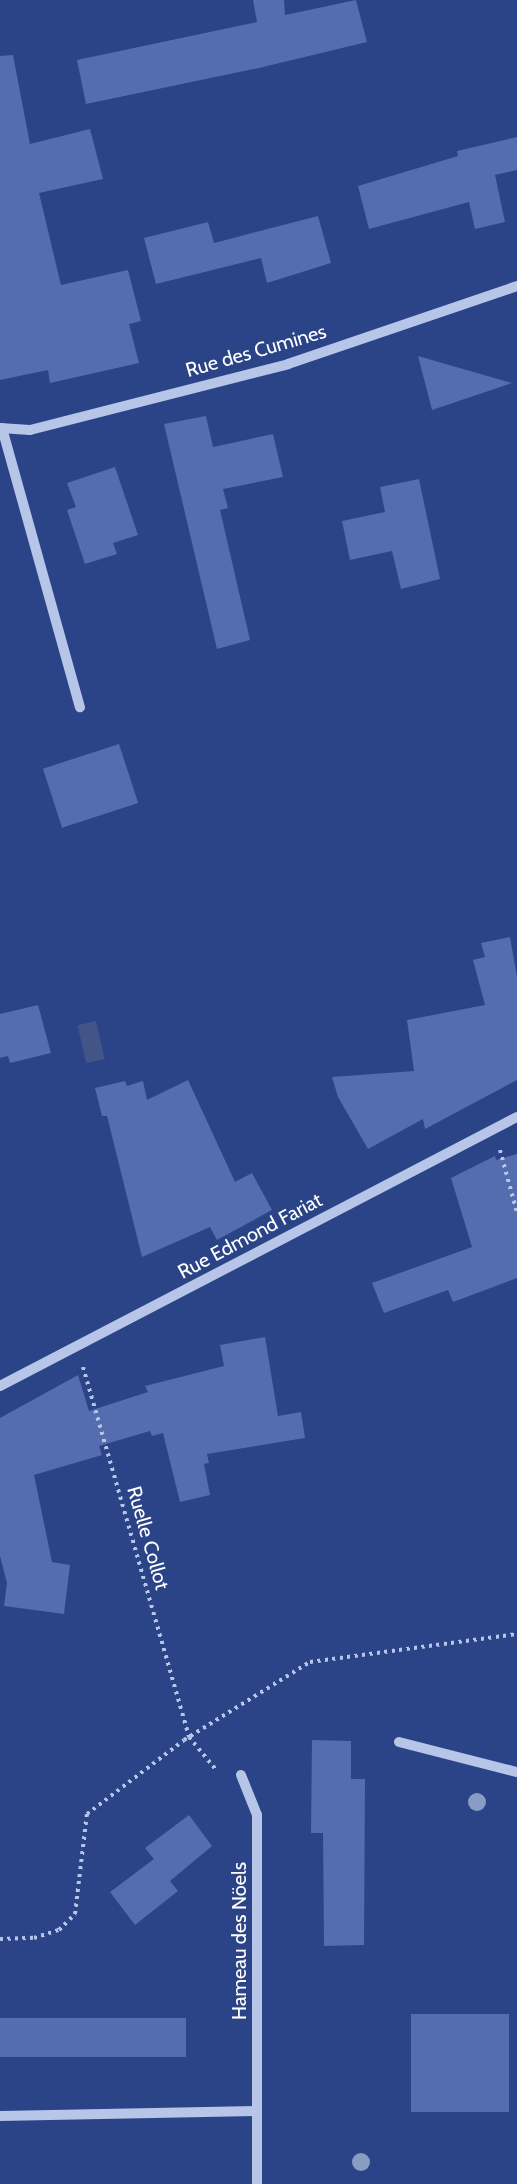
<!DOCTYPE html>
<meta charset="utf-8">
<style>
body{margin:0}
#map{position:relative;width:517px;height:2184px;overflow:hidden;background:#2a4487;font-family:Cabin,sans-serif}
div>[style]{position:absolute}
.water>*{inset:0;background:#425586;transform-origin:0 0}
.building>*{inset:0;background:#536dae;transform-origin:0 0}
.path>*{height:4px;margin-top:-2px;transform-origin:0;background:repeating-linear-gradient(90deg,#b6c5e8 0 3px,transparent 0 7.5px)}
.minor>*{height:10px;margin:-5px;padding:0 5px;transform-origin:5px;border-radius:5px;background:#b6c5e8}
.trees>*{width:18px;height:18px;margin:-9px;border-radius:50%;background:#8a9bc4}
span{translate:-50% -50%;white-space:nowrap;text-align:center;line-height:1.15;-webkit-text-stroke:6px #2a4487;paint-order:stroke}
.street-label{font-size:20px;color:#fff}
</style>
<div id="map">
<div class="water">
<div style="left:96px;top:1021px;width:39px;height:19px;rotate:77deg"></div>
</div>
<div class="building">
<div style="clip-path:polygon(253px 0,284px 0,285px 15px,356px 0,367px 42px,259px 68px,86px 104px,77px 60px,257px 22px)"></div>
<div style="clip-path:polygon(13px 55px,30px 144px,90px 129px,103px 179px,39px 193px,61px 285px,128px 270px,141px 321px,129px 324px,139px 363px,50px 383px,48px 370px,0 380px,0 56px)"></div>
<div style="clip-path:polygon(517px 137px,517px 170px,495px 175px,505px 222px,475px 229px,469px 202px,369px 229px,358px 186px,458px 156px,457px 151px)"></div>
<div style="clip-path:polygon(318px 216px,331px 263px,267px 283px,261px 258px,156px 284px,144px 238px,208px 222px,214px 243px)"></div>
<div style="clip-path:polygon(418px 356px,512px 383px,432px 410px)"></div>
<div style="clip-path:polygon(206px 416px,213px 447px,273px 434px,283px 477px,223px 489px,228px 508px,220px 510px,250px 640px,217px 649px,164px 424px)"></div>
<div style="clip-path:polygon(115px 467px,138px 535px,113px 543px,117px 554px,85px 564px,67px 510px,76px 507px,67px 483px)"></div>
<div style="clip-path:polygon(419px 479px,440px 579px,401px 589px,392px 551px,350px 560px,342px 521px,385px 512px,380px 487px)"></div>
<div style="left:119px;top:744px;width:62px;height:80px;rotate:72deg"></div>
<div style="clip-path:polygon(510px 937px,517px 977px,517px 1080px,425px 1129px,423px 1119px,368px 1149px,338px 1097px,332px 1077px,414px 1071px,407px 1020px,485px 1005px,473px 960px,485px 957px,481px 943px)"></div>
<div style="clip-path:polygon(38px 1005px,51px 1053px,10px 1063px,8px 1056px,0 1058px,0 1014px)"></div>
<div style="clip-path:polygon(188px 1080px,235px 1182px,252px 1173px,272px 1210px,217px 1240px,210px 1227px,142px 1257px,107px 1116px,102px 1116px,95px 1088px,125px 1081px,127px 1086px,143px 1081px,147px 1100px)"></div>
<div style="clip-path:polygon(517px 1154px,517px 1278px,453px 1302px,448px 1290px,384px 1313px,372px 1283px,472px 1247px,451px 1178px,495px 1156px,496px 1160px)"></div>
<div style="clip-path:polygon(265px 1337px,278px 1416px,301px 1412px,305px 1438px,207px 1454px,209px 1463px,204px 1464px,210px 1495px,180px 1502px,163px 1433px,152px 1436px,150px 1431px,99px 1446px,102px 1455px,34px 1475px,52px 1562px,70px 1565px,64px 1614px,4px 1606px,7px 1583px,0 1556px,0 1418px,78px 1375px,89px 1411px,148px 1392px,145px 1386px,224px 1366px,220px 1345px)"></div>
<div style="clip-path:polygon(312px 1740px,351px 1741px,351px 1779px,365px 1779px,364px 1945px,324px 1946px,323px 1833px,311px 1833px)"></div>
<div style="clip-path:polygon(189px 1815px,212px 1846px,170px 1881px,178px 1891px,135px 1925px,110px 1892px,154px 1859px,145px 1848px)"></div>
<div style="left:411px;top:2014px;width:98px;height:98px"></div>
<div style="left:0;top:2018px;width:186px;height:39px"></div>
</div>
<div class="path">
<div style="left:500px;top:1150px;width:65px;rotate:74.9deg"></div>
<div style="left:83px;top:1367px;width:385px;rotate:74deg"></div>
<div style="left:189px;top:1737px;width:45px;rotate:50.4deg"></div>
<div style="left:0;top:1939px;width:34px;rotate:-2deg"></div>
<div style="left:34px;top:1938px;width:26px;rotate:-18deg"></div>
<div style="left:59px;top:1930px;width:23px;rotate:-45deg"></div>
<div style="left:75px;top:1914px;width:101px;rotate:-83.2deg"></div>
<div style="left:87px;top:1814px;width:122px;rotate:-37.3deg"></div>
<div style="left:184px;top:1740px;width:148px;rotate:-31.8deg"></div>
<div style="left:310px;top:1662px;width:209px;rotate:-7.7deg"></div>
</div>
<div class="minor">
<div style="left:0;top:428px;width:30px;rotate:4deg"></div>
<div style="left:30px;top:430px;width:266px;rotate:-14.3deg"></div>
<div style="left:288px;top:364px;width:242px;rotate:-18.8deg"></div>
<div style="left:2px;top:428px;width:290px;rotate:74.4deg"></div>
<div style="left:0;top:1386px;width:583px;rotate:-27.49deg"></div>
<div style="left:399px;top:1742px;width:122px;rotate:14.3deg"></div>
<div style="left:241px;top:1775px;width:43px;rotate:68.2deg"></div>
<div style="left:257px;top:1815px;width:369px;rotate:90deg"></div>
<div style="left:0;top:2116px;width:257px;rotate:-1.1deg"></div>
</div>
<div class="trees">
<div style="left:477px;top:1802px"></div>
<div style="left:361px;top:2162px"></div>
</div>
<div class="street-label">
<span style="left:256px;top:351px;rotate:-16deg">Rue des Cumines</span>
<span style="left:250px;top:1236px;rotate:-28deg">Rue Edmond Fariat</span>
<span style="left:148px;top:1538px;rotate:74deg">Ruelle Collot</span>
<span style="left:239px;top:1941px;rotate:-90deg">Hameau des Nöels</span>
</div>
</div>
